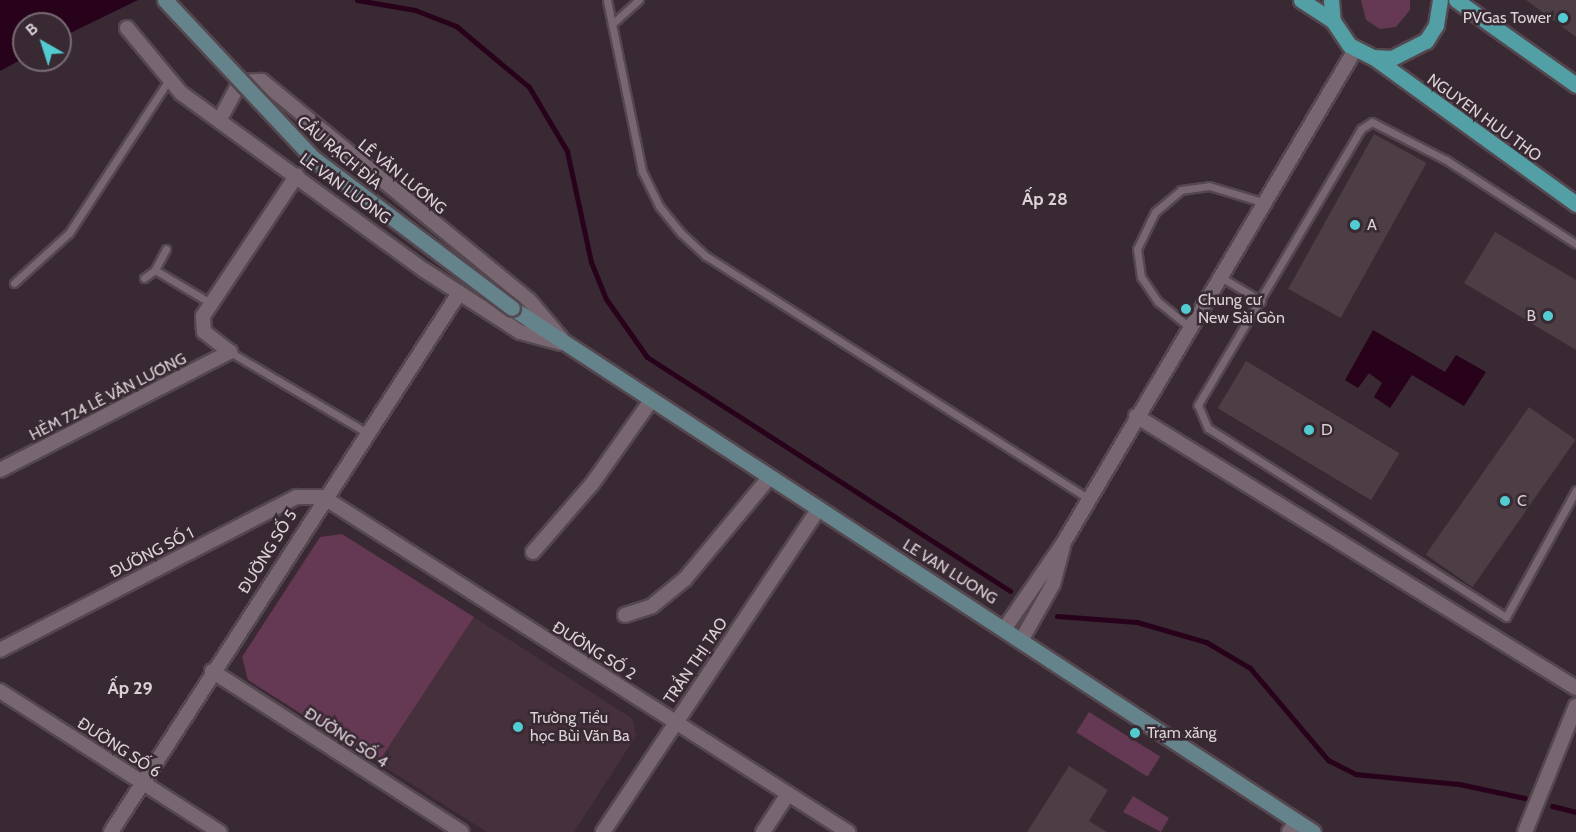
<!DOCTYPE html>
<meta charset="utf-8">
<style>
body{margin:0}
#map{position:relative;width:1576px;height:832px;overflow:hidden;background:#382932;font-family:Cabin,sans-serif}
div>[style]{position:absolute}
.built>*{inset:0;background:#45303c}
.green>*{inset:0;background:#653854;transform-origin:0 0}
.water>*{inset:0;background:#28021b}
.stream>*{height:5px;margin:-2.5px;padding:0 2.5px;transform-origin:2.5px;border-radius:2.5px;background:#28021b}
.building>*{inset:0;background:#4d3e46;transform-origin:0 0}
.roads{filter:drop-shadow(2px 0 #54474f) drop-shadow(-2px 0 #54474f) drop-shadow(0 2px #54474f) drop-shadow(0 -2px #54474f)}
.lane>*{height:7px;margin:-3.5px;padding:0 3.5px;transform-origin:3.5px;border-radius:3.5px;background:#786771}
.street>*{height:14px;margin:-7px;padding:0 7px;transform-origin:7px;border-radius:7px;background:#786771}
.secondary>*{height:15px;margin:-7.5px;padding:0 7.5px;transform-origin:7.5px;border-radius:7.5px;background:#65838b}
.primary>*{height:15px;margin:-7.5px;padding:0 7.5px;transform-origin:7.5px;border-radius:7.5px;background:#539fa6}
.bridges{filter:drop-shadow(2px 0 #54474f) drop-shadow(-2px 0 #54474f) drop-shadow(0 2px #54474f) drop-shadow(0 -2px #54474f)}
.secondary-bridge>*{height:15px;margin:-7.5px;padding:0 7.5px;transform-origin:7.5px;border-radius:7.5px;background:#65838b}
.dots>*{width:16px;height:16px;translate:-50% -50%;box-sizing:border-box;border:3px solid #382932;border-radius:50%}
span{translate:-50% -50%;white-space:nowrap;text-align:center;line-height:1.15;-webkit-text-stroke:5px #382932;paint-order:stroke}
.poi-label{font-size:16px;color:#dbd1d7}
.right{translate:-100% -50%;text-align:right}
.left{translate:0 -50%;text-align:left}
.street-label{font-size:16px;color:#dbd1d7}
.neighbourhood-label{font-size:18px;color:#dbd1d7;font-weight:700}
.north{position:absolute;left:12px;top:12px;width:60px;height:60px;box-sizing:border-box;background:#382932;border:2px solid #796c74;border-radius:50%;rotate:321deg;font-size:16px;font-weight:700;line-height:24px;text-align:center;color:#dbd1d7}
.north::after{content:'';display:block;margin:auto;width:21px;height:27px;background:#52ccd0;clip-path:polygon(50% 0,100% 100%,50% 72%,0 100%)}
</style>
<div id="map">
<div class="built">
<div style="clip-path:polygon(474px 617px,633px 719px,636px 736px,574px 832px,487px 832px,378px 763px)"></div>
</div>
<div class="green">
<div style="clip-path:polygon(1361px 0,1410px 0,1410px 10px,1396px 27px,1380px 29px,1366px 20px)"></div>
<div style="clip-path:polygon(342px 534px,474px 617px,378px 763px,248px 680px,242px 657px,320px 537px)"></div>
<div style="left:1089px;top:712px;width:84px;height:24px;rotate:32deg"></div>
<div style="clip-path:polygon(1133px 796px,1169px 818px,1161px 832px,1123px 812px)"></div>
</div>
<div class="water">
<div style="clip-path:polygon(0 0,138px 0,60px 38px,60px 24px,24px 24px,24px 58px,0 71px)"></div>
<div style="clip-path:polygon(1373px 330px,1445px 372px,1456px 355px,1486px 372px,1464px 406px,1412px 375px,1390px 408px,1374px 397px,1382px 383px,1369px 373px,1358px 388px,1345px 380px)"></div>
</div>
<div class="stream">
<div style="left:357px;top:0;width:59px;rotate:9.8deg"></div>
<div style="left:415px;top:10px;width:44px;rotate:21.3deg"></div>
<div style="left:456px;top:26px;width:95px;rotate:39.9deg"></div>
<div style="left:529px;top:87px;width:74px;rotate:59.3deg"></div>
<div style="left:567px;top:151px;width:114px;rotate:77.8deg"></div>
<div style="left:591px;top:262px;width:40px;rotate:68deg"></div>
<div style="left:606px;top:299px;width:71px;rotate:54.7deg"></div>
<div style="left:647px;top:357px;width:432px;rotate:32.8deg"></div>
<div style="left:1057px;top:616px;width:80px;rotate:4.3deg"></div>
<div style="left:1137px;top:622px;width:72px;rotate:16.2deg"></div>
<div style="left:1206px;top:642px;width:51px;rotate:30.6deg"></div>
<div style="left:1250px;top:668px;width:121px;rotate:49.7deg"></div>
<div style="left:1328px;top:760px;width:30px;rotate:27deg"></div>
<div style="left:1355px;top:774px;width:104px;rotate:5.5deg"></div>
<div style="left:1459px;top:784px;width:67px;rotate:12deg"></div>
<div style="left:1552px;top:806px;width:25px;rotate:14deg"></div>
</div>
<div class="building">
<div style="clip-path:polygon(1526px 0,1576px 0,1576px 37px)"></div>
<div style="left:1374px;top:134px;width:60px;height:177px;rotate:29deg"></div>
<div style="clip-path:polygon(1495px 232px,1576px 280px,1576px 350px,1464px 283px)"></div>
<div style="left:1246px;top:361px;width:179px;height:55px;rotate:31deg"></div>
<div style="left:1529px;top:407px;width:57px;height:180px;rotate:35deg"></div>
<div style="clip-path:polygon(1069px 766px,1108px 790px,1089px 821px,1107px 832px,1027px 832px)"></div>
</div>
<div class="roads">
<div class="lane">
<div style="left:607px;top:0;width:175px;rotate:78.4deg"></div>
<div style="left:642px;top:171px;width:39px;rotate:64deg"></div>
<div style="left:659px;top:206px;width:35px;rotate:51deg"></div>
<div style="left:681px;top:233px;width:34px;rotate:43deg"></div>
<div style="left:706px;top:256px;width:454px;rotate:32.4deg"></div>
<div style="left:612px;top:24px;width:36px;rotate:-42deg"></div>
<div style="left:1576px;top:244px;width:155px;rotate:-147.1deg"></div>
<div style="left:1446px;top:160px;width:83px;rotate:-152.8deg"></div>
<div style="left:1372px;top:122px;width:13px;rotate:148deg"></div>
<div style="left:1361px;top:129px;width:321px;rotate:120.6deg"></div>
<div style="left:1198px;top:405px;width:25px;rotate:67deg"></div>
<div style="left:1208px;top:428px;width:353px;rotate:32.4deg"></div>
<div style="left:1506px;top:617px;width:145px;rotate:-61.1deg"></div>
<div style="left:166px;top:249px;width:24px;rotate:118deg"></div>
<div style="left:155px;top:270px;width:63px;rotate:30.7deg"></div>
<div style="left:1219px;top:276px;width:49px;rotate:30.8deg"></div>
<div style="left:144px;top:278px;width:14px;rotate:-36deg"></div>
<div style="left:14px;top:283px;width:74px;rotate:-42.3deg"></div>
<div style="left:69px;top:233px;width:181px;rotate:-56.9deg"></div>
<div style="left:1188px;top:326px;width:38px;rotate:-141deg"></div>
<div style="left:1158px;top:302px;width:30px;rotate:-124deg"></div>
<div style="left:1141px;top:277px;width:28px;rotate:-98deg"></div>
<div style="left:1137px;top:249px;width:41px;rotate:-64.1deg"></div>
<div style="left:1155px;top:212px;width:34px;rotate:-40deg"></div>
<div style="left:1181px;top:190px;width:28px;rotate:-8deg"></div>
<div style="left:1209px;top:186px;width:55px;rotate:16.8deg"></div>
<div style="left:230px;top:352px;width:156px;rotate:30.5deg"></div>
</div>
<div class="street">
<div style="left:127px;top:28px;width:85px;rotate:50.3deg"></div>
<div style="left:181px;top:93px;width:301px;rotate:36.1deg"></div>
<div style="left:424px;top:270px;width:114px;rotate:32.9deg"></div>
<div style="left:520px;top:332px;width:42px;rotate:15deg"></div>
<div style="left:220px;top:119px;width:42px;rotate:-61.6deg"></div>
<div style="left:240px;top:82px;width:22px;rotate:-3deg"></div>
<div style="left:262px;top:81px;width:345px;rotate:39.4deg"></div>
<div style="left:529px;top:300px;width:50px;rotate:49.9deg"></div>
<div style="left:1136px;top:416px;width:517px;rotate:31.72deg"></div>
<div style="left:0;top:470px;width:259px;rotate:-27.2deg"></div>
<div style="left:230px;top:352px;width:33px;rotate:-142deg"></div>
<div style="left:204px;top:332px;width:16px;rotate:-94deg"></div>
<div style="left:203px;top:316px;width:169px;rotate:-56.3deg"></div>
<div style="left:533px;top:552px;width:90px;rotate:-49.1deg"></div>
<div style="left:592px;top:484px;width:100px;rotate:-54.7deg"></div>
<div style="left:625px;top:615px;width:28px;rotate:-18deg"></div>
<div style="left:652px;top:606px;width:43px;rotate:-39.3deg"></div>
<div style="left:685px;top:579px;width:131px;rotate:-50.3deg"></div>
<div style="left:1005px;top:628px;width:104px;rotate:-55.5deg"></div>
<div style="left:1064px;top:542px;width:572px;rotate:-59.4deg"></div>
<div style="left:1022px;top:639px;width:63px;rotate:-60.6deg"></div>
<div style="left:1053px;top:584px;width:38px;rotate:-75deg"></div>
<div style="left:0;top:650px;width:334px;rotate:-27.3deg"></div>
<div style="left:297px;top:497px;width:26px"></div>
<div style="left:323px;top:497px;width:623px;rotate:32.54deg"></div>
<div style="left:212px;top:671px;width:297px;rotate:32.8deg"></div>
<div style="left:0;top:691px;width:261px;rotate:32.7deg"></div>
<div style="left:111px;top:832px;width:642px;rotate:-57.15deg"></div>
<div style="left:603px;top:832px;width:387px;rotate:-56.3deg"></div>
<div style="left:763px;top:832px;width:45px;rotate:-56.7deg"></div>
<div style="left:1289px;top:832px;width:13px;rotate:-58deg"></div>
<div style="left:1525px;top:832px;width:136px;rotate:-68deg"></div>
</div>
<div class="secondary">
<div style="left:512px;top:308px;width:957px;rotate:33.19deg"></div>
</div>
<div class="primary">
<div style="left:1301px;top:0;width:38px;rotate:33deg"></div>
<div style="left:1331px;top:0;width:21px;rotate:85deg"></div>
<div style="left:1333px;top:21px;width:29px;rotate:56deg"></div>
<div style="left:1349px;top:45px;width:27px;rotate:27deg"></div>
<div style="left:1373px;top:57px;width:19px;rotate:3deg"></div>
<div style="left:1392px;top:58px;width:38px;rotate:-27deg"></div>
<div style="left:1426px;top:41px;width:19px;rotate:-58deg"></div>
<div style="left:1436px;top:25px;width:25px;rotate:-81deg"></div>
<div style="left:1456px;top:0;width:147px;rotate:35.3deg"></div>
<div style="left:1373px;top:57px;width:251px;rotate:35.9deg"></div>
</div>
</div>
<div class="bridges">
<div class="secondary-bridge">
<div style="left:165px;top:0;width:216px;rotate:46.9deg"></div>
<div style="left:313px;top:158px;width:249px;rotate:37deg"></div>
</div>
</div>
<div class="dots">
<div style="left:1563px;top:18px;background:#52ccd0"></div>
<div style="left:1355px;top:225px;background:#52ccd0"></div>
<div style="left:1186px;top:309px;background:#52ccd0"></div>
<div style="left:1548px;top:316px;background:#52ccd0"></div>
<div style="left:1309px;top:430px;background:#52ccd0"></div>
<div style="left:1505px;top:501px;background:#52ccd0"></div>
<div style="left:518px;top:727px;background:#52ccd0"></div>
<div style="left:1135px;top:733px;background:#52ccd0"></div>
</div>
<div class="poi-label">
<span class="right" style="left:1551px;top:18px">PVGas Tower</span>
<span class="left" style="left:1367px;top:225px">A</span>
<span class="left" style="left:1198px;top:309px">Chung cư<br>New Sài Gòn</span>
<span class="right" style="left:1536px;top:316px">B</span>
<span class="left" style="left:1321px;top:430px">D</span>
<span class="left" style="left:1517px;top:501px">C</span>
<span class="left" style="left:530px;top:727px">Trường Tiểu<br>học Bùi Văn Ba</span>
<span class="left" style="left:1147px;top:733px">Trạm xăng</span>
</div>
<div class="street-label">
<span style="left:1484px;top:118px;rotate:36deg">NGUYEN HUU THO</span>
<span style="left:339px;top:153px;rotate:40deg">CẦU RẠCH ĐỈA</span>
<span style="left:402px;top:177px;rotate:39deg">LÊ VĂN LƯƠNG</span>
<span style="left:345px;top:189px;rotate:36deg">LE VAN LUONG</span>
<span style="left:108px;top:397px;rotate:-27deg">HẺM 724 LÊ VĂN LƯƠNG</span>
<span style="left:268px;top:552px;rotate:-58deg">ĐƯỜNG SỐ 5</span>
<span style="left:152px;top:553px;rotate:-27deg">ĐƯỜNG SỐ 1</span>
<span style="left:950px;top:572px;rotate:32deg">LE VAN LUONG</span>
<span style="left:594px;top:651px;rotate:32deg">ĐƯỜNG SỐ 2</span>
<span style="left:696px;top:661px;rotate:-56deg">TRẦN THỊ TAO</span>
<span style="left:346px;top:738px;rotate:33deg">ĐƯỜNG SỐ 4</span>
<span style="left:119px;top:748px;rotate:33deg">ĐƯỜNG SỐ 6</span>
</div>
<div class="neighbourhood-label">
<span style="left:1045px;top:199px">Ấp 28</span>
<span style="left:130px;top:688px">Ấp 29</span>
</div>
<div class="north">B</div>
</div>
